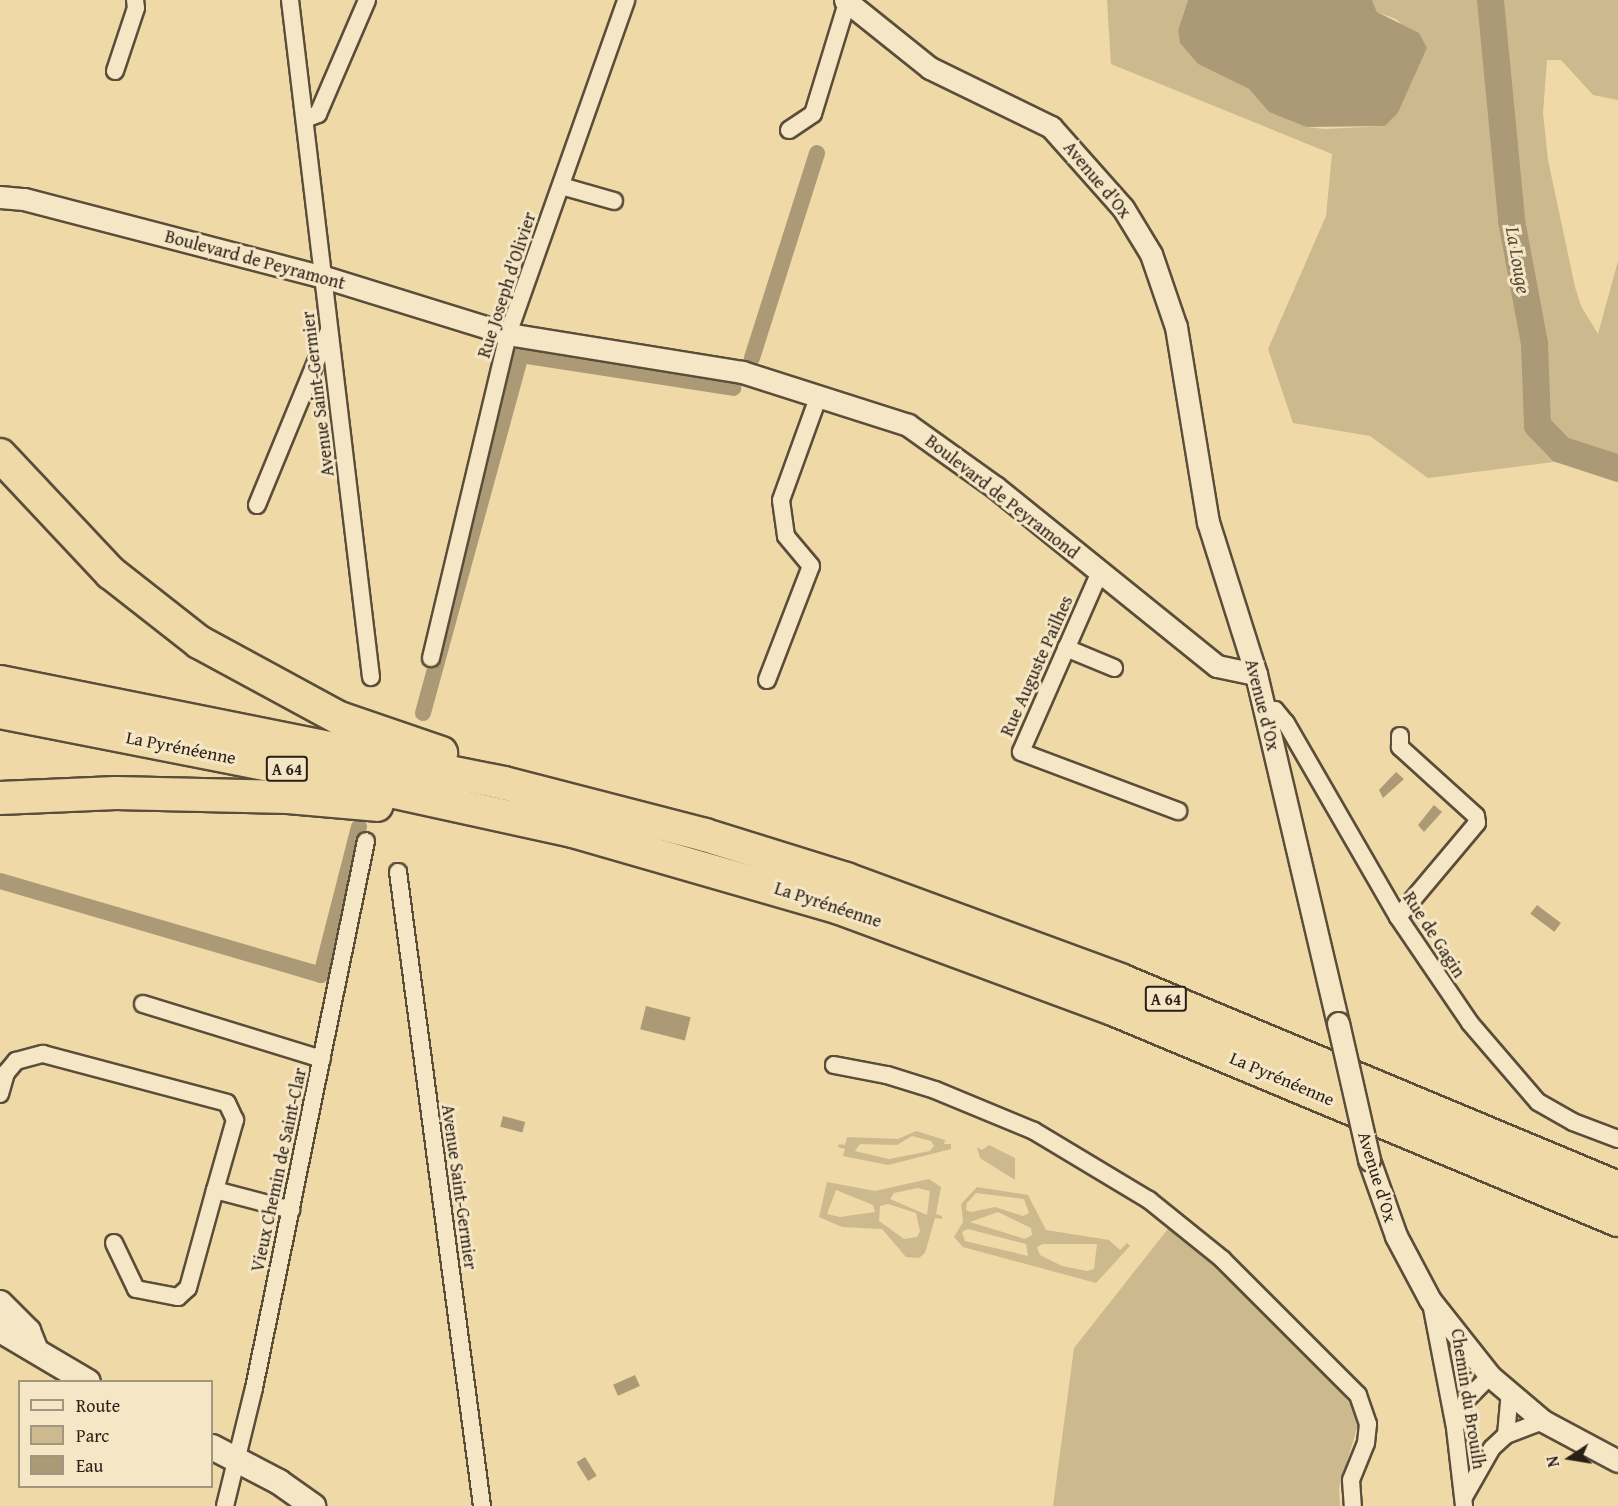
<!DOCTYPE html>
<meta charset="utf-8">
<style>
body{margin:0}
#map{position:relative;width:1618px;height:1506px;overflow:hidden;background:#efd9a7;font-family:"Gentium Book Plus",serif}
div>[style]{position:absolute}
.green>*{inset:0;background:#cdb98e}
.water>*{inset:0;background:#ac9a76;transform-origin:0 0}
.canal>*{height:16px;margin:-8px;padding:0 8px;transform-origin:8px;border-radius:8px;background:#ac9a76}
.river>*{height:27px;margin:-13.5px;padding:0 13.5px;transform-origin:13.5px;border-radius:13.5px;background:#ac9a76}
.roads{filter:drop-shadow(2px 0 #5a4e3a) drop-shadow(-2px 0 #5a4e3a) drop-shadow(0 2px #5a4e3a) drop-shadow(0 -2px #5a4e3a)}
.minor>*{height:16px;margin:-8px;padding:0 8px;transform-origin:8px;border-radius:8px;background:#f5e6c6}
.tertiary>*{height:21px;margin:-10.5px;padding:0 10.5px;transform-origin:10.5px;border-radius:10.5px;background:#f5e6c6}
.secondary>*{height:24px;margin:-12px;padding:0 12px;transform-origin:12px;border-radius:12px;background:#f5e6c6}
.motorway>*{height:32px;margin:-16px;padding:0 16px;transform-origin:16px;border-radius:16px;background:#efd9a7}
.bridges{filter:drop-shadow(2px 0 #5a4e3a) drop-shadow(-2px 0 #5a4e3a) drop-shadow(0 2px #5a4e3a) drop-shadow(0 -2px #5a4e3a)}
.tertiary-bridge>*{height:21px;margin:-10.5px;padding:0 10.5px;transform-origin:10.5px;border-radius:10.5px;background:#f5e6c6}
span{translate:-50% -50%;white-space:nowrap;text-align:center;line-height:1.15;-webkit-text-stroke:6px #f5e6c6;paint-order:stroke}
.shield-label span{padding:2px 4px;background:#f5e6c6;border:2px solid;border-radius:4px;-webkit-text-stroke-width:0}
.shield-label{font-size:16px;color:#291f16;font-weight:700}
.street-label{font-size:18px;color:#291f16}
.water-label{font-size:20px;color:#574a38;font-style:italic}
.legend{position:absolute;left:18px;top:1380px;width:195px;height:108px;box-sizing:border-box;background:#f5e6c6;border:2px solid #a39680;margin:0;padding:8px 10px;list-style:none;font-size:18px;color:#291f16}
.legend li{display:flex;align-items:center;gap:12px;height:30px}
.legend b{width:30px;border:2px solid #a39680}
.north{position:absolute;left:1540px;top:1428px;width:60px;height:60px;-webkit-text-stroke:4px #f5e6c6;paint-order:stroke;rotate:258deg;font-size:16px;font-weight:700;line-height:24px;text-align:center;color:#291f16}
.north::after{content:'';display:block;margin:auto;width:21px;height:27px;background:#291f16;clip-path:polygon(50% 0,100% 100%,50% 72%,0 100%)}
</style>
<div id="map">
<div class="green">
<div style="clip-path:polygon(1107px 0,1188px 0,1178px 30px,1180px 42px,1198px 64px,1249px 89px,1269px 112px,1306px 127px,1325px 129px,1385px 126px,1398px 113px,1427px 48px,1396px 19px,1377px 12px,1372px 0,1618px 0,1618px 100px,1593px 95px,1561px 60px,1547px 60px,1543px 113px,1548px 160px,1575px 287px,1581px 306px,1598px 334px,1618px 261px,1618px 476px,1561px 461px,1428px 478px,1370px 436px,1293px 423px,1268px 349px,1326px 216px,1332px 154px,1111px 64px)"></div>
<div style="clip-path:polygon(evenodd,916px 1131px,945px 1140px,944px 1144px,951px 1144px,951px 1149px,888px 1165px,843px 1156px,845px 1149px,838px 1147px,839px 1144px,845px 1145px,847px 1137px,898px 1139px,916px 1131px,912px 1136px,931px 1141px,934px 1146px,930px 1151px,889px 1159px,855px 1151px,860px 1144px,897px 1145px,912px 1136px)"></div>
<div style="clip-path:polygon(989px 1145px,1015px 1158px,1015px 1180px,980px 1158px,977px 1147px,982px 1150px)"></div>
<div style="clip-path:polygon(evenodd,929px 1179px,941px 1187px,936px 1214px,942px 1216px,942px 1219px,935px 1218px,925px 1253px,919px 1258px,906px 1257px,882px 1229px,842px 1227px,819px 1217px,827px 1182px,875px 1191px,929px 1179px,918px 1188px,930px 1191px,927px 1215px,890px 1199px,894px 1193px,918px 1188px,929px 1179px,836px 1190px,873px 1205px,875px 1212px,840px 1217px,827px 1214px,836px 1190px,929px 1179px,888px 1204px,916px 1213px,920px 1231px,917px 1237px,904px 1239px,879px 1221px,880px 1206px,888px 1204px)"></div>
<div style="clip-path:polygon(evenodd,977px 1187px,1028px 1195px,1046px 1230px,1109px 1240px,1120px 1250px,1127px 1243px,1130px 1246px,1096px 1283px,963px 1247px,954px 1237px,963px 1222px,961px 1204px,977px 1187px,976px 1193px,1024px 1199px,1029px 1213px,1023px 1216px,995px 1207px,971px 1212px,966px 1210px,967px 1203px,976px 1193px,977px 1187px,998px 1212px,1031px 1228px,1032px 1235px,1025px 1239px,970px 1222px,998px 1212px,977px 1187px,968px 1229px,1026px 1244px,1028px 1256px,965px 1241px,962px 1232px,968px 1229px,977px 1187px,1043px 1244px,1097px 1244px,1094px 1269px,1087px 1271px,1062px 1266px,1040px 1255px,1037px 1247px,1043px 1244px)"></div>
<div style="clip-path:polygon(1171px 1225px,1310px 1358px,1356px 1410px,1357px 1428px,1339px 1488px,1340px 1506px,1053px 1506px,1074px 1348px)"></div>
</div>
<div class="water">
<div style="clip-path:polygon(1188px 0,1372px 0,1377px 12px,1419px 33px,1427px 48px,1398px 113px,1385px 126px,1306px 127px,1269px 112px,1249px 89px,1198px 64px,1180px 43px,1178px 30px)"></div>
<div style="clip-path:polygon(1396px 772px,1404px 779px,1383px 798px,1379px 790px)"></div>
<div style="clip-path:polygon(1434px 805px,1442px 812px,1424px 832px,1418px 825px)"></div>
<div style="left:1537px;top:905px;width:30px;height:11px;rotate:37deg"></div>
<div style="left:646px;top:1006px;width:46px;height:24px;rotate:14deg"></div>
<div style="left:503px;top:1116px;width:23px;height:11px;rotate:15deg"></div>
<div style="left:635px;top:1375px;width:12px;height:24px;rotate:66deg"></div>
<div style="left:585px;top:1457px;width:22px;height:10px;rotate:58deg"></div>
</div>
<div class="canal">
<div style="left:752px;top:358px;width:215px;rotate:-72.4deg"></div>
<div style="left:423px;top:713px;width:371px;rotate:-74.7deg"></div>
<div style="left:521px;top:355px;width:215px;rotate:8.8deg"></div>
<div style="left:0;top:881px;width:334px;rotate:16.3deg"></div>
<div style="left:321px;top:975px;width:153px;rotate:-75.6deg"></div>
</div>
<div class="river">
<div style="left:1490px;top:0;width:221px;rotate:84.5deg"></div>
<div style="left:1511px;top:220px;width:125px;rotate:79.4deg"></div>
<div style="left:1534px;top:343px;width:82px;rotate:87.9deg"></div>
<div style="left:1537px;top:425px;width:33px;rotate:46deg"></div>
<div style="left:1560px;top:449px;width:61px;rotate:18.1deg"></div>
</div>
<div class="roads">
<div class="minor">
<div style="left:290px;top:0;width:682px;rotate:83.18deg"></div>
<div style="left:115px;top:71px;width:66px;rotate:-71.6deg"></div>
<div style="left:136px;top:8px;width:8px;rotate:-97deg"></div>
<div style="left:305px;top:119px;width:14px;rotate:-21deg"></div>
<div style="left:318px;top:114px;width:124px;rotate:-66.7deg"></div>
<div style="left:789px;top:130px;width:29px;rotate:-34deg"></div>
<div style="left:813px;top:114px;width:116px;rotate:-73deg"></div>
<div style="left:561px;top:186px;width:55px;rotate:15.8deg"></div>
<div style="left:257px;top:505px;width:189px;rotate:-67.6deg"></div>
<div style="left:1099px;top:574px;width:194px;rotate:113.7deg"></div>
<div style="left:1021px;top:752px;width:168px;rotate:20.6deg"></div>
<div style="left:1066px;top:648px;width:52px;rotate:22.6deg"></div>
<div style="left:431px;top:658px;width:333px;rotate:-76.6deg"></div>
<div style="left:508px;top:334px;width:354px;rotate:-70.5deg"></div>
<div style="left:767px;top:680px;width:122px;rotate:-68.9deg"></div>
<div style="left:811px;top:566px;width:39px;rotate:-130deg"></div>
<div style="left:786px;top:536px;width:36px;rotate:-98deg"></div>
<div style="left:781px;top:500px;width:112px;rotate:-70.1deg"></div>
<div style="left:1264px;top:709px;width:11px;rotate:5deg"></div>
<div style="left:1275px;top:710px;width:17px;rotate:50deg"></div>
<div style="left:1286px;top:723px;width:224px;rotate:60deg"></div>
<div style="left:1398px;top:917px;width:128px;rotate:55.8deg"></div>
<div style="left:1470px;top:1023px;width:104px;rotate:49.3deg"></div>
<div style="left:1538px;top:1102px;width:40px;rotate:29.7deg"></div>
<div style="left:1573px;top:1122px;width:48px;rotate:20.7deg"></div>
<div style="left:398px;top:872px;width:640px;rotate:82.45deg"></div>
<div style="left:1398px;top:917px;width:123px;rotate:-50deg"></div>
<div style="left:1477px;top:823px;width:7px;rotate:-98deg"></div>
<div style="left:1476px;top:816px;width:103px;rotate:-137.8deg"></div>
<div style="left:1400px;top:747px;width:11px;rotate:-90deg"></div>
<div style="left:143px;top:1004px;width:187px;rotate:17.1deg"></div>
<div style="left:834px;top:1065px;width:54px;rotate:10.7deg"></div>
<div style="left:887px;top:1075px;width:50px;rotate:17.4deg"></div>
<div style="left:935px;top:1090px;width:107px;rotate:22.5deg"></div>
<div style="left:1034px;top:1131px;width:134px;rotate:31deg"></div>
<div style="left:1149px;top:1200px;width:94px;rotate:38.9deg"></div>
<div style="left:1222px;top:1259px;width:192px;rotate:45deg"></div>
<div style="left:1358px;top:1395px;width:31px;rotate:71deg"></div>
<div style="left:1368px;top:1424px;width:19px;rotate:96deg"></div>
<div style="left:1366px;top:1443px;width:40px;rotate:112deg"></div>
<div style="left:1351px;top:1480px;width:26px;rotate:86deg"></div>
<div style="left:0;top:1094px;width:22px;rotate:-74deg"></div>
<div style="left:6px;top:1073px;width:16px;rotate:-50deg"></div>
<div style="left:16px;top:1061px;width:28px;rotate:-15deg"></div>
<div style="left:43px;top:1054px;width:190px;rotate:14.9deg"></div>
<div style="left:227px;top:1103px;width:19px;rotate:65deg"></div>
<div style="left:235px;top:1120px;width:73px;rotate:105.9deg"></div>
<div style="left:114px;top:1243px;width:51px;rotate:64.4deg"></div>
<div style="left:136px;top:1289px;width:43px;rotate:10.8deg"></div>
<div style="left:178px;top:1297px;width:13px;rotate:-42deg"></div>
<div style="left:188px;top:1288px;width:102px;rotate:-74.6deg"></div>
<div style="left:215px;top:1190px;width:79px;rotate:14.7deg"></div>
<div style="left:1431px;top:1303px;width:127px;rotate:79.1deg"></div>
<div style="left:1455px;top:1428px;width:79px;rotate:83.4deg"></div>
<div style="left:1456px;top:1426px;width:28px;rotate:-69deg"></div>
<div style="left:1466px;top:1400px;width:34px;rotate:-45deg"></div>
<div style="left:1506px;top:1435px;width:44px;rotate:-84.8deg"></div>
<div style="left:1464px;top:1497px;width:56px;rotate:-60.3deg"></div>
<div style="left:1492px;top:1448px;width:19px;rotate:-43deg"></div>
<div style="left:1506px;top:1435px;width:40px;rotate:-21deg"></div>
<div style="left:225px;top:1506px;width:122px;rotate:-76.2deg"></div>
<div style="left:254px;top:1388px;width:558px;rotate:-78.43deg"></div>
</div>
<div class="tertiary">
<div style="left:845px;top:0;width:109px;rotate:38.7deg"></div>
<div style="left:930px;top:68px;width:135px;rotate:26deg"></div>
<div style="left:1051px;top:127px;width:108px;rotate:48.4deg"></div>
<div style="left:1123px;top:208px;width:54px;rotate:58.7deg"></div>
<div style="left:1151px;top:254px;width:77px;rotate:71.1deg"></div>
<div style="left:1176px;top:327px;width:198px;rotate:80.7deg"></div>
<div style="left:1208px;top:522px;width:159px;rotate:72.5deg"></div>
<div style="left:1256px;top:674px;width:359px;rotate:76.8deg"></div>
<div style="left:0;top:197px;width:24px;rotate:5deg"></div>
<div style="left:24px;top:199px;width:310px;rotate:14.6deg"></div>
<div style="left:324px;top:277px;width:193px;rotate:17.2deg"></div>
<div style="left:508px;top:334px;width:237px;rotate:9.2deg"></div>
<div style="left:742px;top:372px;width:174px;rotate:17.7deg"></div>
<div style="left:908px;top:425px;width:107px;rotate:35.5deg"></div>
<div style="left:995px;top:487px;width:285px;rotate:38.9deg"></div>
<div style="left:1217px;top:666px;width:40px;rotate:12deg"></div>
<div style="left:1369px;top:1160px;width:81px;rotate:70.4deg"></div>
<div style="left:1396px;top:1236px;width:72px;rotate:62deg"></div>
<div style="left:1430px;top:1300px;width:97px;rotate:51.7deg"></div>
<div style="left:1490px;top:1376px;width:70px;rotate:40.3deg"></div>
<div style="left:1543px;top:1421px;width:85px;rotate:28.1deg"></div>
</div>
<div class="secondary">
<div style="left:0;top:1303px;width:40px;rotate:45deg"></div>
<div style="left:28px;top:1331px;width:18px;rotate:68deg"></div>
<div style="left:0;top:1330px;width:102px;rotate:30.6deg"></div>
<div style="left:212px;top:1447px;width:76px;rotate:27.6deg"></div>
<div style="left:279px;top:1482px;width:42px;rotate:35.2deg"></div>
</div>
<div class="motorway">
<div style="left:0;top:455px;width:162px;rotate:46.8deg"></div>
<div style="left:111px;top:573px;width:112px;rotate:38.1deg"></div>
<div style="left:199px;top:642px;width:159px;rotate:28.5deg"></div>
<div style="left:339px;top:718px;width:108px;rotate:18.9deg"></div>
<div style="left:0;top:682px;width:514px;rotate:11.33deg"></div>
<div style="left:504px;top:783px;width:208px;rotate:14.5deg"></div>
<div style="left:705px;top:835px;width:148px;rotate:17.3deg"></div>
<div style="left:846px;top:879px;width:292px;rotate:20.2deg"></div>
<div style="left:1120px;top:980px;width:540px;rotate:22.67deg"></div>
<div style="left:0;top:712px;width:301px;rotate:11.1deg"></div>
<div style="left:295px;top:770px;width:285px;rotate:12.4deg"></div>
<div style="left:573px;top:831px;width:275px;rotate:16.1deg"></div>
<div style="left:837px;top:907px;width:294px;rotate:20.3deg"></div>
<div style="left:1113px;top:1009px;width:547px;rotate:22.68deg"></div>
<div style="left:0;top:798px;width:116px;rotate:-2.5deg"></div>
<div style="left:116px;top:793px;width:172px;rotate:1.3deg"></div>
<div style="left:288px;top:797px;width:89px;rotate:5.1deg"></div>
</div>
</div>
<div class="bridges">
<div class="tertiary-bridge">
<div style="left:1338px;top:1023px;width:140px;rotate:77.2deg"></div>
</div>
</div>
<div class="shield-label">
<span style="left:287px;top:769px">A 64</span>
<span style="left:1166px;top:999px">A 64</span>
</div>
<div class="street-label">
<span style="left:1097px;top:180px;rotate:50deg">Avenue d'Ox</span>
<span style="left:255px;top:260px;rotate:15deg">Boulevard de Peyramont</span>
<span style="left:507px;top:285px;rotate:-72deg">Rue Joseph d'Olivier</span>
<span style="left:318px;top:394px;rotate:-97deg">Avenue Saint-Germier</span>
<span style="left:1002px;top:497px;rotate:38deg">Boulevard de Peyramond</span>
<span style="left:1037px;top:666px;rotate:-66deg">Rue Auguste Pailhes</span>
<span style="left:1262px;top:705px;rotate:76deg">Avenue d'Ox</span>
<span style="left:181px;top:748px;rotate:11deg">La Pyrénéenne</span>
<span style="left:828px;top:905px;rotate:18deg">La Pyrénéenne</span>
<span style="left:1434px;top:935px;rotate:57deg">Rue de Gagin</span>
<span style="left:1282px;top:1079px;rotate:23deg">La Pyrénéenne</span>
<span style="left:279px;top:1170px;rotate:-78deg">Vieux Chemin de Saint-Clar</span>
<span style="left:1377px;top:1177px;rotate:73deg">Avenue d'Ox</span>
<span style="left:459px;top:1187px;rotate:82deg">Avenue Saint-Germier</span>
<span style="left:1468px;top:1399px;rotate:81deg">Chemin du Brouilh</span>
</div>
<div class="water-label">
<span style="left:1519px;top:260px;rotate:80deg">La Louge</span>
</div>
<ul class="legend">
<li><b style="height:8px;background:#f5e6c6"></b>Route</li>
<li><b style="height:16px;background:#cdb98e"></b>Parc</li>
<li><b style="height:16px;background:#ac9a76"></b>Eau</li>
</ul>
<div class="north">N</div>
</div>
